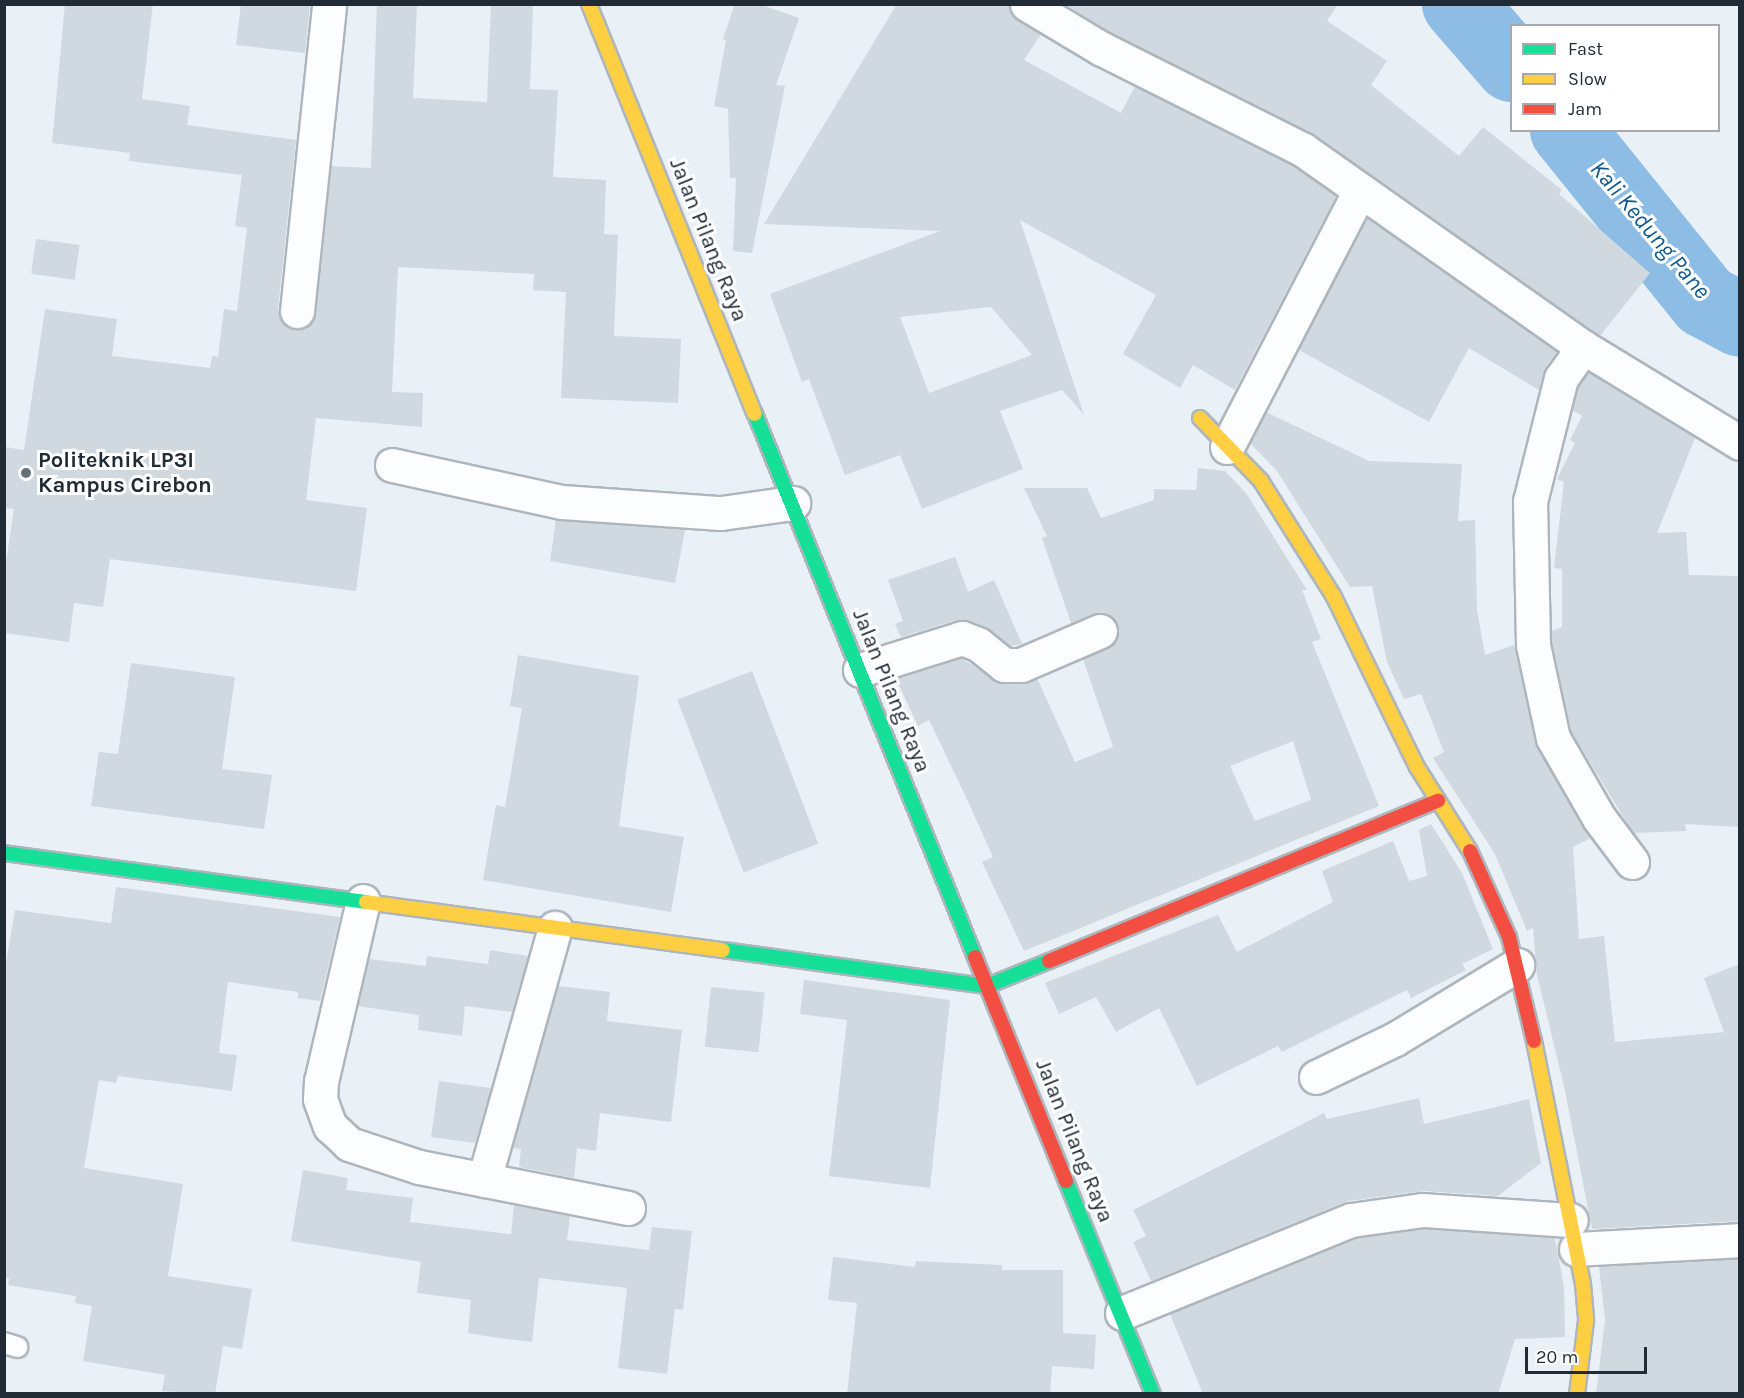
<!DOCTYPE html>
<style>
body{margin:0}
#map{position:relative;width:1744px;height:1398px;overflow:hidden;background:#e9f0f6;font-family:Karla,sans-serif}
div>[style]{position:absolute}
.river>*{height:74px;margin:-37px;padding:0 37px;transform-origin:37px;border-radius:37px;background:#8dbce4}
.building>*{inset:0;background:#d0d9e0;transform-origin:0 0}
.roads{filter:drop-shadow(2px 0 #aeb6bd) drop-shadow(-2px 0 #aeb6bd) drop-shadow(0 2px #aeb6bd) drop-shadow(0 -2px #aeb6bd)}
.lane>*{height:20px;margin:-10px;padding:0 10px;transform-origin:10px;border-radius:10px;background:#fcfdfe}
.street>*{height:33px;margin:-16.5px;padding:0 16.5px;transform-origin:16.5px;border-radius:16.5px;background:#fcfdfe}
.fast>*{height:14px;margin:-7px;padding:0 7px;transform-origin:7px;border-radius:7px;background:#16e098}
.slow>*{height:14px;margin:-7px;padding:0 7px;transform-origin:7px;border-radius:7px;background:#ffcf43}
.jam>*{height:14px;margin:-7px;padding:0 7px;transform-origin:7px;border-radius:7px;background:#f24e42}
.dots>*{width:16px;height:16px;translate:-50% -50%;box-sizing:border-box;border:3px solid #fff;border-radius:50%}
span{translate:-50% -50%;white-space:nowrap;text-align:center;line-height:1.15;-webkit-text-stroke:6px #fff;paint-order:stroke}
.street-label{font-size:22px;color:#202b35}
.poi-label{font-size:22px;color:#202b35;font-weight:700}
.left{translate:0 -50%;text-align:left}
.water-label{font-size:24px;color:#115a8d;font-style:italic}
.frame{position:absolute;inset:0;border:6px solid #202b35;pointer-events:none}
.legend{position:absolute;left:1510px;top:24px;width:210px;height:108px;box-sizing:border-box;background:#fff;border:2px solid #a6aaae;margin:0;padding:8px 10px;list-style:none;font-size:18px;color:#202b35}
.legend li{display:flex;align-items:center;gap:12px;height:30px}
.legend b{width:30px;border:2px solid #a6aaae}
.scale{position:absolute;left:1525px;top:1347px;width:122px;height:27px;box-sizing:border-box;border:3px solid #202b35;border-top:0;padding-left:8px;font-size:18px;line-height:21px;white-space:nowrap;color:#202b35;-webkit-text-stroke:4px #fff;paint-order:stroke}
</style>
<div id="map">
<div class="river">
<div style="left:1459px;top:4px;width:81px;rotate:49deg"></div>
<div style="left:1567px;top:130px;width:220px;rotate:51.1deg"></div>
<div style="left:1705px;top:301px;width:40px;rotate:28deg"></div>
</div>
<div class="building">
<div style="clip-path:polygon(65px 4px,153px 4px,142px 99px,190px 106px,187px 125px,296px 140px,278px 309px,286px 326px,296px 330px,312px 322px,316px 313px,331px 166px,371px 168px,377px 4px,417px 4px,413px 98px,487px 102px,491px 4px,533px 4px,530px 89px,558px 90px,553px 177px,606px 180px,604px 234px,618px 235px,614px 336px,681px 339px,678px 403px,561px 398px,566px 292px,533px 290px,534px 274px,398px 267px,392px 392px,423px 393px,422px 427px,316px 418px,306px 500px,367px 508px,356px 591px,110px 559px,103px 607px,74px 603px,69px 642px,4px 633px,4px 576px,14px 509px,4px 508px,4px 447px,24px 450px,45px 309px,117px 319px,112px 356px,210px 368px,212px 356px,218px 357px,224px 309px,237px 311px,247px 228px,235px 226px,242px 175px,129px 161px,130px 153px,52px 143px)"></div>
<div style="clip-path:polygon(241px 4px,310px 4px,305px 53px,236px 45px)"></div>
<div style="clip-path:polygon(735px 4px,759px 4px,799px 18px,776px 85px,785px 86px,752px 253px,733px 251px,736px 178px,730px 178px,728px 109px,714px 106px,726px 40px,723px 39px)"></div>
<div style="clip-path:polygon(evenodd,897px 4px,1008px 4px,1017px 20px,1041px 34px,1024px 60px,1121px 113px,1135px 86px,1292px 165px,1336px 196px,1235px 390px,1193px 365px,1180px 388px,1123px 354px,1156px 295px,1020px 220px,1084px 415px,1062px 390px,1000px 411px,1023px 469px,922px 509px,900px 455px,845px 475px,809px 379px,802px 382px,770px 294px,940px 231px,764px 224px,897px 4px,991px 307px,1032px 355px,929px 393px,900px 317px,991px 307px)"></div>
<div style="clip-path:polygon(1065px 4px,1338px 4px,1327px 21px,1387px 61px,1371px 85px,1459px 156px,1483px 127px,1562px 190px,1559px 194px,1650px 273px,1600px 336px,1313px 134px,1111px 33px)"></div>
<div style="clip-path:polygon(1367px 218px,1557px 351px,1545px 368px,1539px 390px,1469px 348px,1429px 422px,1299px 350px)"></div>
<div style="left:36px;top:239px;width:44px;height:35px;rotate:8deg"></div>
<div style="clip-path:polygon(1588px 372px,1695px 438px,1657px 533px,1686px 532px,1689px 575px,1740px 576px,1740px 827px,1685px 824px,1686px 831px,1633px 833px,1571px 731px,1552px 643px,1551px 631px,1562px 627px,1562px 569px,1554px 568px,1564px 482px,1557px 479px,1575px 443px,1570px 440px,1582px 416px,1572px 410px,1578px 386px)"></div>
<div style="clip-path:polygon(1266px 412px,1369px 461px,1462px 464px,1458px 521px,1475px 520px,1477px 610px,1485px 655px,1514px 645px,1537px 747px,1591px 838px,1573px 847px,1579px 939px,1604px 936px,1615px 1042px,1724px 1032px,1704px 978px,1740px 964px,1740px 1221px,1592px 1229px,1564px 1086px,1537px 975px,1533px 928px,1527px 931px,1495px 854px,1433px 758px,1444px 752px,1421px 694px,1404px 699px,1387px 662px,1372px 586px,1350px 587px,1277px 471px,1250px 443px)"></div>
<div style="clip-path:polygon(evenodd,1198px 468px,1225px 471px,1246px 493px,1307px 590px,1302px 590px,1321px 639px,1312px 642px,1379px 806px,1024px 951px,982px 862px,993px 857px,965px 795px,929px 720px,918px 726px,896px 679px,961px 658px,1003px 684px,1037px 678px,1075px 762px,1113px 747px,1083px 659px,1115px 643px,1117px 624px,1102px 612px,1071px 623px,1042px 538px,1047px 536px,1024px 488px,1087px 488px,1101px 518px,1154px 500px,1154px 489px,1196px 490px,1198px 468px,1293px 741px,1311px 800px,1255px 821px,1230px 766px,1293px 741px)"></div>
<div style="clip-path:polygon(556px 520px,685px 530px,675px 583px,550px 561px)"></div>
<div style="clip-path:polygon(955px 557px,968px 592px,994px 580px,1022px 644px,1011px 646px,989px 629px,968px 620px,956px 620px,901px 637px,895px 624px,903px 621px,888px 580px)"></div>
<div style="clip-path:polygon(518px 655px,639px 676px,619px 826px,684px 837px,671px 912px,483px 880px,496px 805px,505px 807px,522px 708px,510px 706px)"></div>
<div style="clip-path:polygon(131px 663px,235px 677px,222px 769px,272px 775px,264px 829px,91px 806px,99px 752px,118px 754px)"></div>
<div style="left:752px;top:671px;width:185px;height:80px;rotate:69deg"></div>
<div style="clip-path:polygon(1431px 824px,1462px 873px,1493px 949px,1462px 964px,1466px 970px,1411px 998px,1407px 990px,1282px 1052px,1278px 1046px,1197px 1086px,1159px 1008px,1116px 1032px,1096px 997px,1059px 1014px,1045px 983px,1218px 915px,1237px 952px,1333px 902px,1322px 871px,1393px 841px,1409px 881px,1427px 876px,1419px 830px)"></div>
<div style="clip-path:polygon(116px 887px,340px 917px,320px 1001px,298px 998px,298px 992px,228px 982px,219px 1053px,237px 1055px,232px 1091px,118px 1076px,116px 1083px,99px 1080px,84px 1168px,183px 1184px,168px 1276px,252px 1289px,242px 1349px,223px 1346px,215px 1394px,162px 1391px,165px 1375px,83px 1361px,92px 1306px,75px 1303px,76px 1296px,8px 1285px,9px 1278px,4px 1277px,4px 974px,15px 910px,111px 923px)"></div>
<div style="clip-path:polygon(490px 950px,528px 956px,512px 1012px,465px 1006px,462px 1036px,418px 1030px,419px 1015px,358px 1006px,369px 959px,426px 966px,427px 956px,488px 964px)"></div>
<div style="clip-path:polygon(804px 980px,950px 1000px,930px 1188px,829px 1176px,847px 1020px,800px 1014px)"></div>
<div style="clip-path:polygon(558px 986px,610px 992px,607px 1021px,682px 1030px,671px 1122px,600px 1113px,596px 1151px,577px 1148px,574px 1178px,519px 1167px,521px 1149px,513px 1148px)"></div>
<div style="left:711px;top:987px;width:54px;height:60px;rotate:6deg"></div>
<div style="clip-path:polygon(439px 1081px,491px 1088px,475px 1143px,431px 1137px)"></div>
<div style="clip-path:polygon(1419px 1098px,1424px 1124px,1529px 1099px,1541px 1163px,1498px 1196px,1424px 1191px,1348px 1201px,1151px 1281px,1133px 1242px,1146px 1236px,1133px 1210px,1324px 1113px,1327px 1119px)"></div>
<div style="clip-path:polygon(303px 1170px,348px 1178px,346px 1190px,413px 1198px,410px 1222px,511px 1234px,514px 1205px,570px 1216px,567px 1240px,649px 1250px,652px 1227px,692px 1231px,683px 1310px,675px 1309px,667px 1374px,618px 1368px,627px 1288px,539px 1278px,532px 1342px,498px 1338px,468px 1333px,471px 1300px,417px 1293px,421px 1262px,291px 1241px)"></div>
<div style="clip-path:polygon(1424px 1229px,1555px 1238px,1564px 1287px,1565px 1337px,1515px 1339px,1498px 1394px,1203px 1394px,1170px 1314px,1356px 1238px)"></div>
<div style="clip-path:polygon(833px 1257px,915px 1267px,916px 1261px,1002px 1265px,1002px 1270px,1063px 1270px,1063px 1333px,1096px 1335px,1094px 1369px,1052px 1366px,1050px 1394px,847px 1394px,857px 1303px,828px 1300px)"></div>
<div style="clip-path:polygon(1740px 1259px,1740px 1394px,1596px 1394px,1605px 1320px,1599px 1267px)"></div>
</div>
<div class="roads">
<div class="lane">
<div style="left:4px;top:1343px;width:14px;rotate:17deg"></div>
</div>
<div class="street">
<div style="left:1027px;top:4px;width:87px;rotate:31deg"></div>
<div style="left:1102px;top:49px;width:224px;rotate:26.6deg"></div>
<div style="left:1302px;top:149px;width:344px;rotate:35.2deg"></div>
<div style="left:1583px;top:347px;width:184px;rotate:31.4deg"></div>
<div style="left:297px;top:311px;width:309px;rotate:-84deg"></div>
<div style="left:1583px;top:347px;width:38px;rotate:125deg"></div>
<div style="left:1561px;top:378px;width:127px;rotate:104.1deg"></div>
<div style="left:1530px;top:501px;width:144px;rotate:88.8deg"></div>
<div style="left:1533px;top:645px;width:95px;rotate:77.9deg"></div>
<div style="left:1553px;top:738px;width:92px;rotate:60.1deg"></div>
<div style="left:1599px;top:818px;width:55px;rotate:53.1deg"></div>
<div style="left:1227px;top:447px;width:289px;rotate:-62.6deg"></div>
<div style="left:392px;top:465px;width:174px;rotate:12.3deg"></div>
<div style="left:562px;top:502px;width:159px;rotate:4deg"></div>
<div style="left:721px;top:513px;width:73px;rotate:-7.9deg"></div>
<div style="left:860px;top:670px;width:107px;rotate:-17.4deg"></div>
<div style="left:962px;top:638px;width:17px;rotate:21deg"></div>
<div style="left:978px;top:644px;width:33px;rotate:39deg"></div>
<div style="left:1004px;top:665px;width:17px"></div>
<div style="left:1021px;top:665px;width:86px;rotate:-23.3deg"></div>
<div style="left:363px;top:901px;width:185px;rotate:103.1deg"></div>
<div style="left:321px;top:1081px;width:18px;rotate:93deg"></div>
<div style="left:320px;top:1099px;width:29px;rotate:70deg"></div>
<div style="left:330px;top:1126px;width:26px;rotate:43deg"></div>
<div style="left:349px;top:1144px;width:74px;rotate:18.2deg"></div>
<div style="left:419px;top:1167px;width:213px;rotate:11.1deg"></div>
<div style="left:1316px;top:1077px;width:88px;rotate:-25.7deg"></div>
<div style="left:1395px;top:1039px;width:143px;rotate:-31.2deg"></div>
<div style="left:484px;top:1180px;width:262px;rotate:-74.3deg"></div>
<div style="left:1576px;top:1249px;width:164px;rotate:-3.1deg"></div>
<div style="left:1122px;top:1313px;width:247px;rotate:-22.1deg"></div>
<div style="left:1351px;top:1220px;width:73px;rotate:-7.9deg"></div>
<div style="left:1423px;top:1210px;width:148px;rotate:3.9deg"></div>
</div>
<div class="fast">
<div style="left:755px;top:414px;width:586px;rotate:67.94deg"></div>
<div style="left:4px;top:853px;width:365px;rotate:7.7deg"></div>
<div style="left:723px;top:950px;width:266px;rotate:7.8deg"></div>
<div style="left:987px;top:986px;width:67px;rotate:-22deg"></div>
<div style="left:1066px;top:1181px;width:230px;rotate:67.8deg"></div>
</div>
<div class="slow">
<div style="left:589px;top:4px;width:442px;rotate:68deg"></div>
<div style="left:1200px;top:418px;width:88px;rotate:45.9deg"></div>
<div style="left:1261px;top:481px;width:137px;rotate:57.8deg"></div>
<div style="left:1334px;top:597px;width:189px;rotate:64deg"></div>
<div style="left:1417px;top:767px;width:99px;rotate:57.8deg"></div>
<div style="left:366px;top:902px;width:360px;rotate:7.7deg"></div>
<div style="left:1534px;top:1041px;width:248px;rotate:78.6deg"></div>
<div style="left:1583px;top:1284px;width:37px;rotate:85deg"></div>
<div style="left:1586px;top:1321px;width:74px;rotate:97deg"></div>
</div>
<div class="jam">
<div style="left:1470px;top:851px;width:94px;rotate:65.6deg"></div>
<div style="left:1509px;top:937px;width:107px;rotate:76.5deg"></div>
<div style="left:975px;top:957px;width:242px;rotate:67.9deg"></div>
<div style="left:1049px;top:961px;width:421px;rotate:-22.4deg"></div>
</div>
</div>
<div class="dots">
<div style="left:26px;top:473px;background:#667079"></div>
</div>
<div class="street-label">
<span style="left:708px;top:240px;rotate:68deg">Jalan Pilang Raya</span>
<span style="left:891px;top:691px;rotate:68deg">Jalan Pilang Raya</span>
<span style="left:1074px;top:1141px;rotate:68deg">Jalan Pilang Raya</span>
</div>
<div class="poi-label">
<span class="left" style="left:38px;top:473px">Politeknik LP3I<br>Kampus Cirebon</span>
</div>
<div class="water-label">
<span style="left:1650px;top:230px;rotate:50deg">Kali Kedung Pane</span>
</div>
<div class="frame"></div>
<ul class="legend">
<li><b style="height:8px;background:#16e098"></b>Fast</li>
<li><b style="height:8px;background:#ffcf43"></b>Slow</li>
<li><b style="height:8px;background:#f24e42"></b>Jam</li>
</ul>
<div class="scale">20 m</div>
</div>
